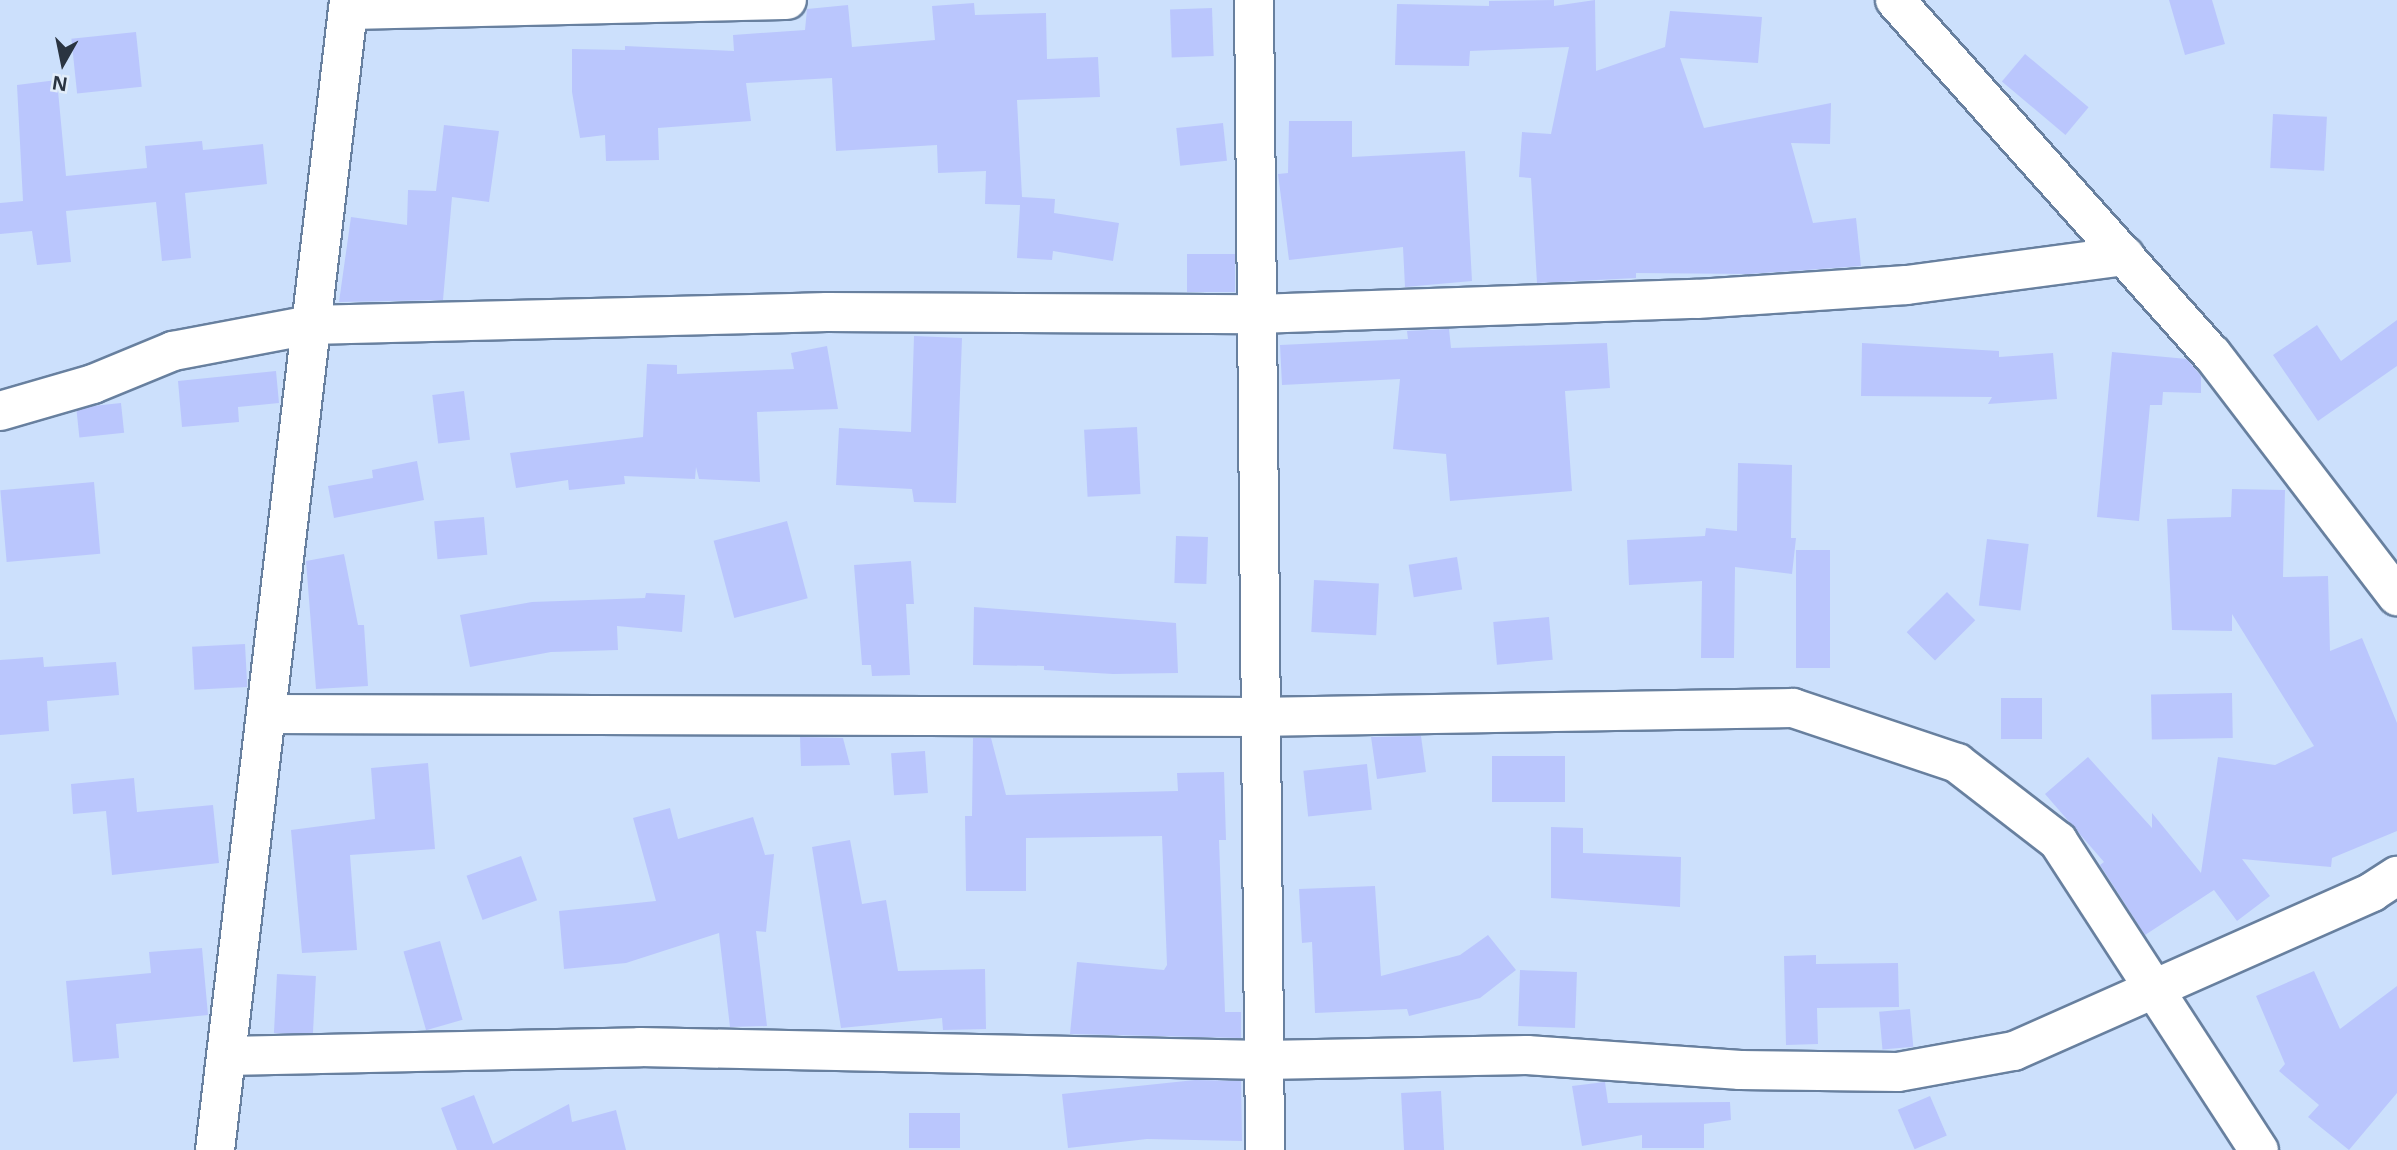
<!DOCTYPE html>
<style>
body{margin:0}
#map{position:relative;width:2397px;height:1150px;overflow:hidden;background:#cce0fc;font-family:"Noto Sans",sans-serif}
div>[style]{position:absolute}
.building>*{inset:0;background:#bac6fd;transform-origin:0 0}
.roads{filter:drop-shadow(2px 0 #68809f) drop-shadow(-2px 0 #68809f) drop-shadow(0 2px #68809f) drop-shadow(0 -2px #68809f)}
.minor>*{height:38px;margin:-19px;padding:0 19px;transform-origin:19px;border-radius:19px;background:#fff}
span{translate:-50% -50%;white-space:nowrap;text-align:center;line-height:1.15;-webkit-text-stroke:5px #e2edfa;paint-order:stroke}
.north{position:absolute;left:28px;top:28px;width:70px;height:70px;-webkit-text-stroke:5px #e2edfa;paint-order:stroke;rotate:189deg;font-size:19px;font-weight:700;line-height:28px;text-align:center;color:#2a3441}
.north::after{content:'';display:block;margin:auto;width:24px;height:32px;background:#2a3441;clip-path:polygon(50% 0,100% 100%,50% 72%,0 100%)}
</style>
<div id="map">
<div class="building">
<div style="clip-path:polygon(1554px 0,1554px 6px,1595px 0,1596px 71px,1665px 47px,1670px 11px,1762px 17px,1758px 63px,1680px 58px,1704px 128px,1831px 103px,1830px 144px,1791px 143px,1813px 223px,1856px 218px,1861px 266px,1749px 274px,1636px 273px,1636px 278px,1537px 283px,1531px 178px,1519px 177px,1522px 132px,1551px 134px,1569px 47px,1470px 51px,1469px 66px,1395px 65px,1397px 4px,1489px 6px,1489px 1px)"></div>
<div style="clip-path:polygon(2169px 0,2212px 0,2225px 44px,2185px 55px)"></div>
<div style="clip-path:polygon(974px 3px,975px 15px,1046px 13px,1047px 59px,1098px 57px,1100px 97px,1017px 100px,1022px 197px,1055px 199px,1054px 213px,1119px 223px,1113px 261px,1053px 251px,1052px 260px,1017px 258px,1020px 205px,985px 204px,986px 171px,938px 173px,937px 145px,836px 151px,832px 78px,746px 83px,751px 121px,658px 128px,659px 160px,606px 161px,605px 135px,580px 138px,572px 92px,572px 49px,625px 50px,625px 46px,734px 51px,733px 35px,805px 30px,807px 9px,848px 5px,852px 47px,935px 40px,932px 6px)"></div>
<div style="left:1212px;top:8px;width:48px;height:42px;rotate:88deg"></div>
<div style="left:136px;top:32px;width:55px;height:65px;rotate:84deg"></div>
<div style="left:2025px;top:54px;width:83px;height:36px;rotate:40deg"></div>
<div style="clip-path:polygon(57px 80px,66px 176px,147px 168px,145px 146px,202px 141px,203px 150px,263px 144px,267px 184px,185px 193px,191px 258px,162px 261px,156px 202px,66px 211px,71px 262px,37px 265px,32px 231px,0 234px,0 203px,23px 201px,17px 85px)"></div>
<div style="left:2273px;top:114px;width:54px;height:54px;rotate:3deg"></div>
<div style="clip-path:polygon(1289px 121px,1352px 121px,1352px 157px,1465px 151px,1472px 281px,1405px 287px,1403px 247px,1289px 260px,1278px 174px,1288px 173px)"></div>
<div style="left:1223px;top:123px;width:38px;height:47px;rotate:84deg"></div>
<div style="clip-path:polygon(444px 125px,499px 131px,489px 202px,452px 197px,443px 300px,339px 302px,351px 217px,407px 225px,408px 190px,436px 191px)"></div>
<div style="left:1187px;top:254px;width:48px;height:38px"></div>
<div style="clip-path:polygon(2397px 320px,2397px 366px,2318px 421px,2273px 355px,2317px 325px,2341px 361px)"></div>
<div style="clip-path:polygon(1449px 329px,1451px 348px,1607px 343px,1610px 388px,1565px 391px,1572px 491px,1450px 501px,1446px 454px,1393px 449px,1400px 379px,1282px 385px,1280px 345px,1408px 339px,1407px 331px)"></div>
<div style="clip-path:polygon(914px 336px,962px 338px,956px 503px,914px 502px,912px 489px,836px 485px,839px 428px,911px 432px)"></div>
<div style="clip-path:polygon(1862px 343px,1999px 351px,1999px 357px,2053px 353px,2057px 399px,1988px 404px,1992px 397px,1861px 396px)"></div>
<div style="clip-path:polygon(827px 346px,838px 409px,757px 412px,760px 482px,699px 479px,696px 467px,695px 479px,624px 476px,625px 484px,569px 490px,568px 480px,516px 488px,510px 453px,643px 437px,647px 364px,677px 365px,677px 374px,794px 369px,791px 353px)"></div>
<div style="clip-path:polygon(2112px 352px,2187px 359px,2201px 376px,2201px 393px,2163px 392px,2162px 405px,2150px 405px,2139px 521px,2097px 517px)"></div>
<div style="clip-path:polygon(276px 371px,279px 403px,238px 407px,239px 422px,182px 427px,178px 381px)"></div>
<div style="left:464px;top:391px;width:49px;height:32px;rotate:83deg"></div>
<div style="left:121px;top:403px;width:30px;height:45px;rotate:84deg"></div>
<div style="left:1137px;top:427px;width:67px;height:53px;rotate:87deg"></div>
<div style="clip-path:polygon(417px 461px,424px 500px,334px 518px,328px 486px,373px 478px,372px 470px)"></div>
<div style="clip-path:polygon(1738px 463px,1792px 465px,1791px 538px,1796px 538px,1792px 574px,1735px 567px,1734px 658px,1701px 658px,1702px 581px,1629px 585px,1627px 540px,1705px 536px,1706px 528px,1737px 531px)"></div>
<div style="left:94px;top:482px;width:72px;height:94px;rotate:85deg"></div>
<div style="clip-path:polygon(2232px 489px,2285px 490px,2283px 577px,2328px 576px,2330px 651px,2362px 638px,2397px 723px,2397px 831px,2332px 858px,2331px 867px,2242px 859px,2270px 896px,2237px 921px,2214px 890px,2145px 935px,2100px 865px,2104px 862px,2045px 794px,2088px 757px,2152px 828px,2152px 813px,2201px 873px,2218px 757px,2275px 765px,2314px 746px,2232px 614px,2232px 631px,2172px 630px,2167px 519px,2231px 517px)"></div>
<div style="left:484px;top:517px;width:38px;height:50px;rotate:85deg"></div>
<div style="left:787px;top:521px;width:80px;height:76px;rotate:75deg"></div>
<div style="left:1176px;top:536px;width:32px;height:47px;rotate:2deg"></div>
<div style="left:1987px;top:539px;width:42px;height:67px;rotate:7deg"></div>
<div style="left:1830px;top:550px;width:118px;height:34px;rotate:90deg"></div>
<div style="clip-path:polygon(344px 554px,358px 625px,364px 625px,368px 686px,316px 689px,306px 561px)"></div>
<div style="left:1457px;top:557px;width:33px;height:49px;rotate:81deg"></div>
<div style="clip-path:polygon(911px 561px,914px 604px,906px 604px,910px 675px,872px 676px,871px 665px,862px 665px,854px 565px)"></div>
<div style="left:1314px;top:580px;width:65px;height:52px;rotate:3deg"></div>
<div style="left:1947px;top:592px;width:40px;height:57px;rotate:45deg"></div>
<div style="clip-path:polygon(646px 593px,685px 595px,682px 632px,617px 626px,618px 650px,551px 652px,470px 667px,460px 615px,532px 602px,645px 598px)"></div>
<div style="clip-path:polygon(974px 607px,1176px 623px,1178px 673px,1113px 674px,1044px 670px,1044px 666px,973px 665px)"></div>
<div style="left:1549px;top:617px;width:43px;height:56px;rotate:85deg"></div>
<div style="left:245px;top:644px;width:43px;height:53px;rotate:87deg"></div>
<div style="clip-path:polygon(43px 657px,44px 667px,116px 662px,119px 695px,47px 701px,49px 731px,0 735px,0 660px)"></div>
<div style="left:2232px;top:693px;width:45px;height:81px;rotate:89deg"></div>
<div style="left:2001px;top:698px;width:41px;height:41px"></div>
<div style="clip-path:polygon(1421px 736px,1426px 772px,1377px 779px,1371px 737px)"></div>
<div style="clip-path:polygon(800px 737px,843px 738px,850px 765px,801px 766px)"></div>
<div style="clip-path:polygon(973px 738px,991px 738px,1006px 795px,1178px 791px,1177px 773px,1224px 772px,1226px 840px,1219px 840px,1225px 1012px,1241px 1012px,1241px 1038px,1070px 1034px,1077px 962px,1164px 970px,1167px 965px,1162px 836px,1026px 838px,1026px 891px,966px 891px,965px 816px,972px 816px)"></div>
<div style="left:925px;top:751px;width:42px;height:34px;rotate:86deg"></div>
<div style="left:1492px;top:756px;width:73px;height:46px"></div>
<div style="clip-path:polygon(428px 763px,435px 849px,350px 855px,357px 950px,302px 953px,291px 830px,375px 819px,371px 768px)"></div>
<div style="left:1367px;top:764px;width:46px;height:64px;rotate:84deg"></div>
<div style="clip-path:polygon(134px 778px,137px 812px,213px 805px,219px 863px,112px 875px,106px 811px,73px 814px,71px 784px)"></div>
<div style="clip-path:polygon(670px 808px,678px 839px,753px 817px,765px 855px,774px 854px,766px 932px,756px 931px,767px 1026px,730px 1027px,719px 933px,626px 963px,564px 969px,559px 911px,656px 901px,633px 818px)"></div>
<div style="clip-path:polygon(1551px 827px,1583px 828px,1583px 853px,1681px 857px,1680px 907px,1551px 898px)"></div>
<div style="clip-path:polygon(850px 840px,862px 904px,886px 900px,898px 971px,985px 969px,986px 1029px,943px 1030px,942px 1018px,841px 1028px,812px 847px)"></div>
<div style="left:521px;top:856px;width:47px;height:58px;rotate:70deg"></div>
<div style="clip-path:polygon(1375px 886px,1381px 976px,1460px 955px,1488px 935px,1516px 970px,1480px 998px,1409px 1016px,1407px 1009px,1315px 1013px,1312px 942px,1302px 943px,1299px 889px)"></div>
<div style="left:440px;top:941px;width:82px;height:38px;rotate:74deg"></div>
<div style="clip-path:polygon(202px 948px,208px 1015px,116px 1024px,119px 1058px,73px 1062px,66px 981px,151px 973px,149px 952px)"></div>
<div style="clip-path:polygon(1816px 955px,1816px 964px,1898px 963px,1899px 1007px,1817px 1008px,1818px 1044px,1786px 1045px,1784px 956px)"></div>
<div style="left:1520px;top:970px;width:57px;height:56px;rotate:2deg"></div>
<div style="clip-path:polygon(2314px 971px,2340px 1029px,2397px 986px,2397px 1093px,2349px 1150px,2308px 1117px,2319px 1105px,2279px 1071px,2285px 1064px,2256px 996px)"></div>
<div style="left:277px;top:974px;width:39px;height:59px;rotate:3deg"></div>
<div style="left:1910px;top:1009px;width:38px;height:31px;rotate:85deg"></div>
<div style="clip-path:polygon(1195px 1080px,1241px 1081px,1242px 1141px,1147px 1139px,1068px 1148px,1062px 1094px)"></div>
<div style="clip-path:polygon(1605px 1082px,1608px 1103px,1730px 1102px,1731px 1120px,1704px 1124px,1704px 1148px,1642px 1148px,1642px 1135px,1582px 1146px,1572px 1086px)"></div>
<div style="left:1441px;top:1091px;width:59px;height:40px;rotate:87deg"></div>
<div style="clip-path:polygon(474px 1095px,493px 1144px,569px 1104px,572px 1122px,616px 1110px,626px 1150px,457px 1150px,441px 1108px)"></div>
<div style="left:1930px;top:1096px;width:43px;height:35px;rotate:67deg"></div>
<div style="left:960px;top:1113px;width:35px;height:51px;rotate:90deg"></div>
</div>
<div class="roads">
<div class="minor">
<div style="left:1254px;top:0;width:1150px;rotate:89.45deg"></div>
<div style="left:1895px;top:0;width:475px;rotate:48.2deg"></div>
<div style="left:2212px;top:354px;width:305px;rotate:52.6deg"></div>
<div style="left:348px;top:10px;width:439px;rotate:-1.3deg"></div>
<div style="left:0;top:411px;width:97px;rotate:-16.2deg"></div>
<div style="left:93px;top:384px;width:87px;rotate:-22.4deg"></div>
<div style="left:173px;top:351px;width:139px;rotate:-10.7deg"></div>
<div style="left:310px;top:325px;width:517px;rotate:-1.44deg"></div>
<div style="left:827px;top:312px;width:430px;rotate:0.3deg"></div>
<div style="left:1257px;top:314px;width:440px;rotate:-2deg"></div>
<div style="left:1697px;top:299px;width:210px;rotate:-3.8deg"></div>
<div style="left:1907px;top:285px;width:220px;rotate:-7.6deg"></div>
<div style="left:269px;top:714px;width:992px;rotate:0.17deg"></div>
<div style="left:1261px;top:717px;width:532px;rotate:-0.97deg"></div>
<div style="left:1793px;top:708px;width:173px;rotate:18.5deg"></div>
<div style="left:1957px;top:763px;width:128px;rotate:37.7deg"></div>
<div style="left:2058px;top:841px;width:369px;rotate:57deg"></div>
<div style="left:227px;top:1056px;width:413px;rotate:-1.2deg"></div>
<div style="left:640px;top:1047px;width:624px;rotate:1.19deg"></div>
<div style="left:1264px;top:1060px;width:263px;rotate:-1.1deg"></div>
<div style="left:1527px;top:1055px;width:214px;rotate:4deg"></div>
<div style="left:1740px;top:1070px;width:158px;rotate:0.7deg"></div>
<div style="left:1898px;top:1072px;width:118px;rotate:-10.3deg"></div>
<div style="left:2014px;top:1051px;width:392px;rotate:-23.9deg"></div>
<div style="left:2372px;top:892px;width:30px;rotate:-33deg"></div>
<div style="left:215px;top:1150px;width:1158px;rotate:-83.35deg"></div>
</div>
</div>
<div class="north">N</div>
</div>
